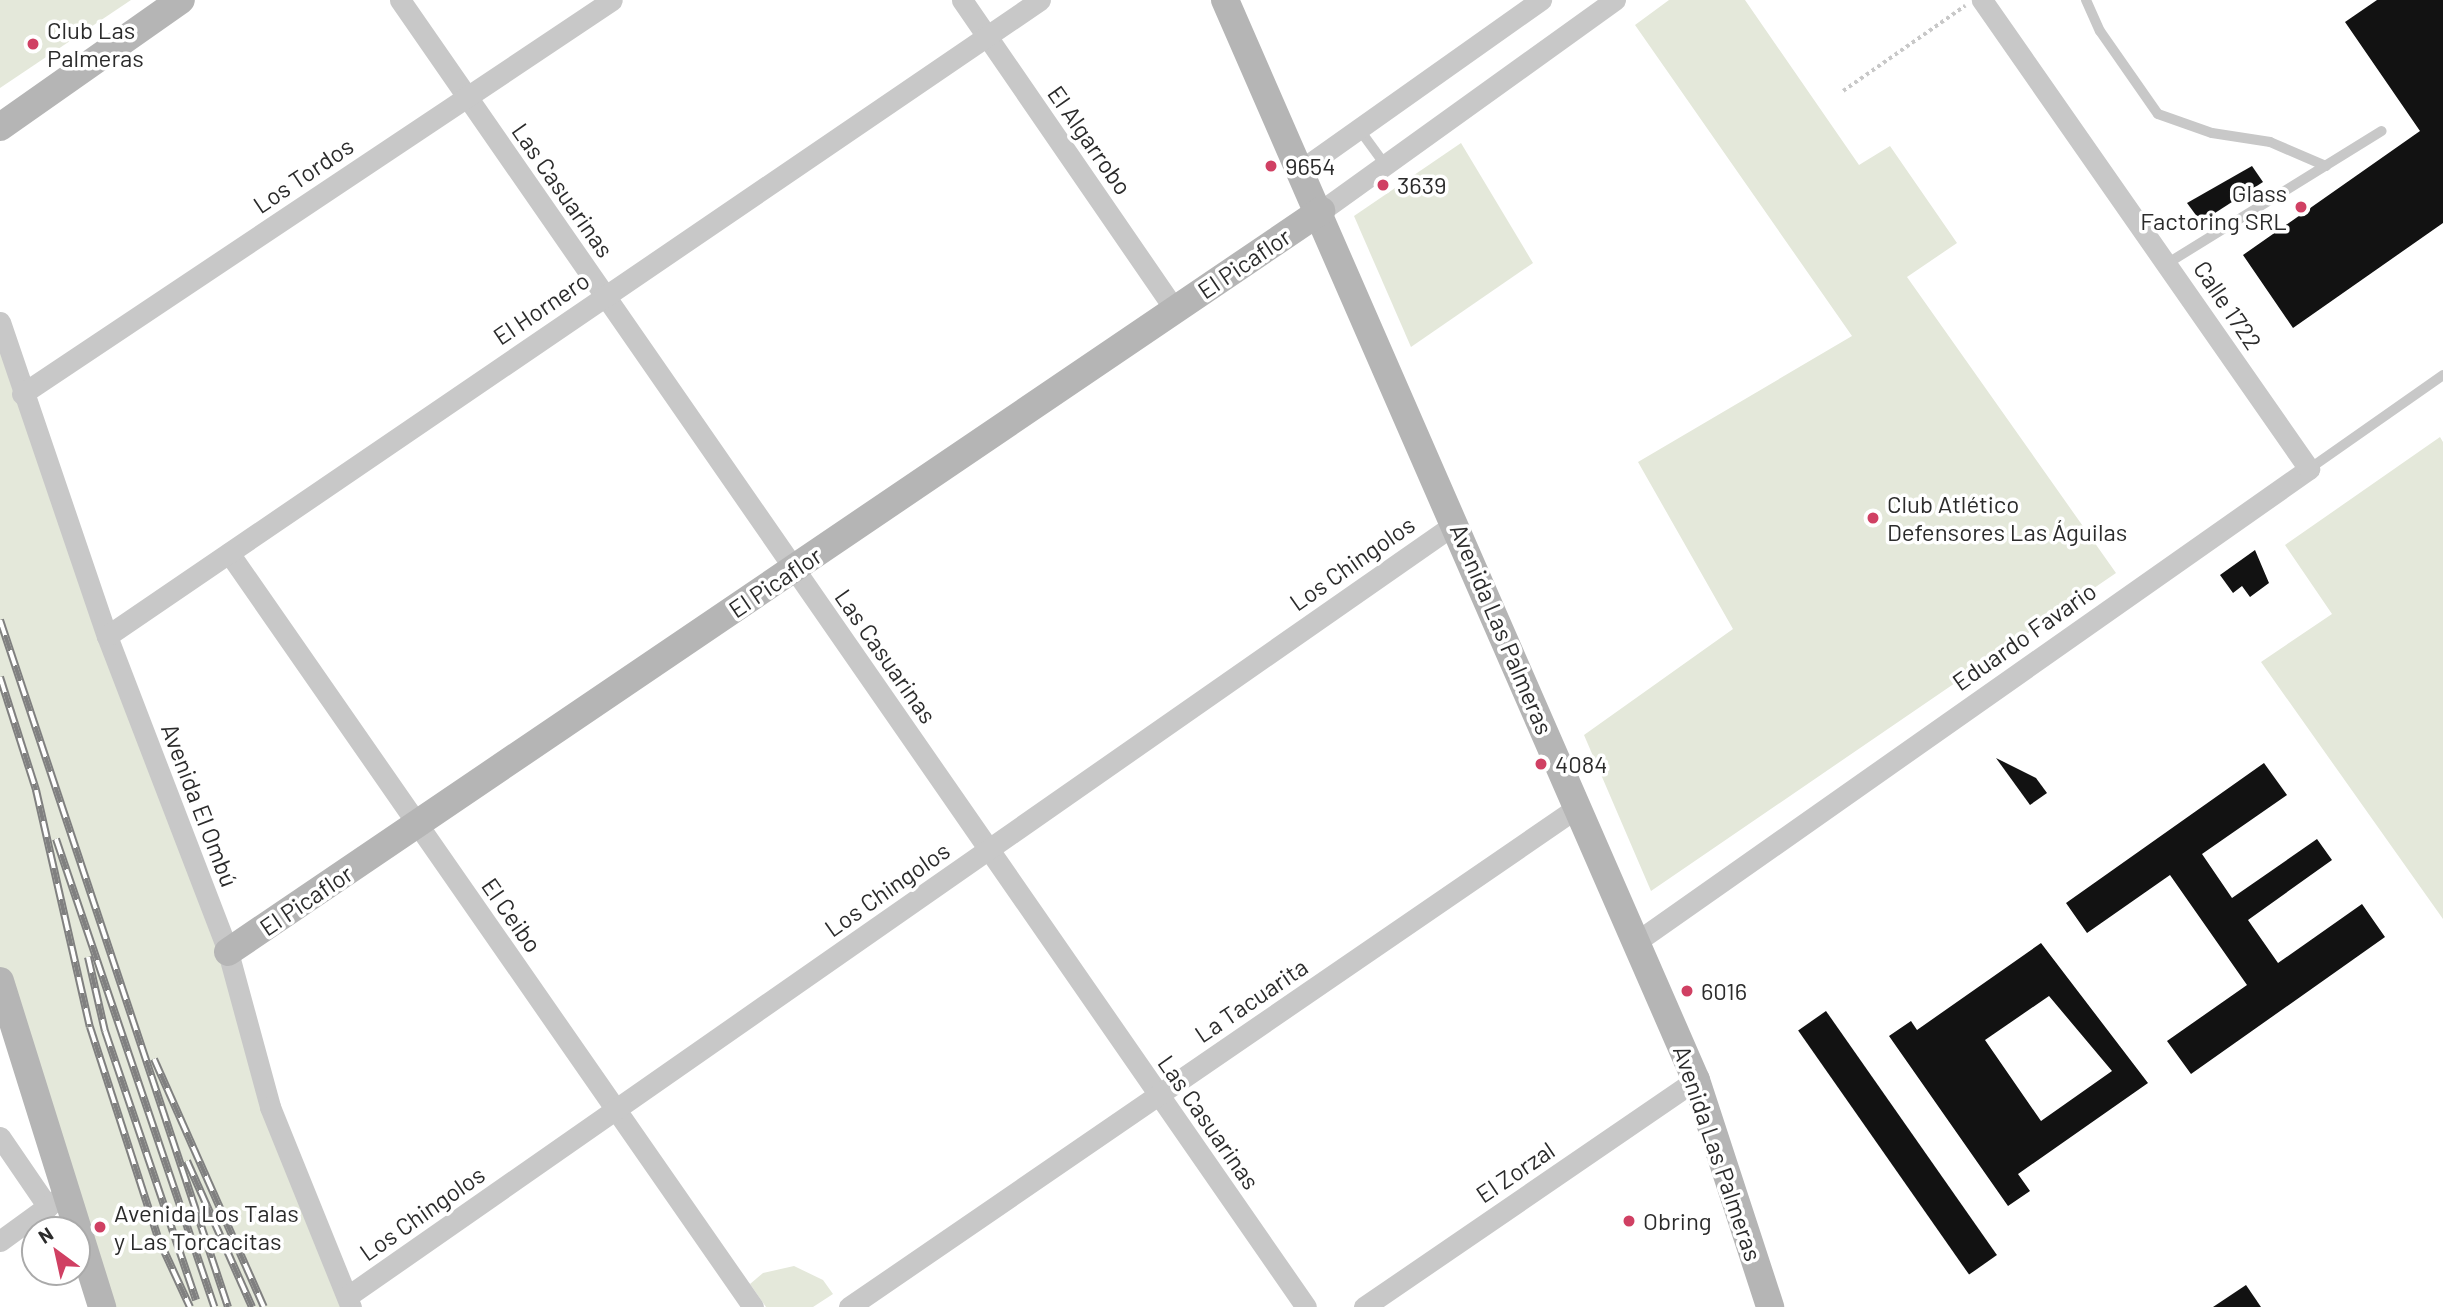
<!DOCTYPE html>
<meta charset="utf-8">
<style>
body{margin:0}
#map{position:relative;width:2443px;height:1307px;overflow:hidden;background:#fff;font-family:Barlow,sans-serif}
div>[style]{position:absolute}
.green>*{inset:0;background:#e4e8da}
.building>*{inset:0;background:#121212;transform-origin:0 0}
.path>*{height:3.5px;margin-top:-1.75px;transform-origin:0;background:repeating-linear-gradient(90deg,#c8c8c8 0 3.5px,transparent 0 7px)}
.lane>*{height:10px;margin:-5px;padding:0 5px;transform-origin:5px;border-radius:5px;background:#c8c8c8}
.street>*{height:21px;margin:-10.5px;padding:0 10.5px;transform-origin:10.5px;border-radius:10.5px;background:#c8c8c8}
.secondary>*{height:28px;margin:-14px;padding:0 14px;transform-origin:14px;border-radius:14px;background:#b5b5b5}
.rail>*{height:8px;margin-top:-4px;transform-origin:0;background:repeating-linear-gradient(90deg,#fff 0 16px,#808080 0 32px);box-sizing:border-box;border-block:2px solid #808080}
.dots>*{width:19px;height:19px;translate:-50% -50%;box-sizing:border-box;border:4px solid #fff;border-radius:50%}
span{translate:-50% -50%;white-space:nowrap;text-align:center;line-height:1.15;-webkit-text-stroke:7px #fff;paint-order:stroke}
.poi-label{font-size:24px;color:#2b2b2b}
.left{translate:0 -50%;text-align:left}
.right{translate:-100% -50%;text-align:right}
.street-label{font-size:24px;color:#2b2b2b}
.north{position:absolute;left:21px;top:1216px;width:70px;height:70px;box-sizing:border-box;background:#fff;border:2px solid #aaa;border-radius:50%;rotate:327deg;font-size:19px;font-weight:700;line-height:28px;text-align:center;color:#2b2b2b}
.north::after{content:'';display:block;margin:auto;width:24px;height:32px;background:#d04063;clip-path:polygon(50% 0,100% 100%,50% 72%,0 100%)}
</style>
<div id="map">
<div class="green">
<div style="clip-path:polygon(0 0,131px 0,0 88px)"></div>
<div style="clip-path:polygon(1669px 0,1745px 0,1859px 165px,1890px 146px,1957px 243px,1907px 277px,2116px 573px,1651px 891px,1584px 735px,1733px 629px,1638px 462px,1852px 336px,1635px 25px)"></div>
<div style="clip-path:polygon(1461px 143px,1533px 263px,1411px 347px,1354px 216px)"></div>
<div style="clip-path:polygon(0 322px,228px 952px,270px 1107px,351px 1307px,102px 1307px,0 981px)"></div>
<div style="clip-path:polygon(2440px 437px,2443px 442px,2443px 919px,2261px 662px,2332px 614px,2285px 545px)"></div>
<div style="clip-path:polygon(794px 1266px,823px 1280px,833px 1294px,813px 1307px,766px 1307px,750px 1284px,763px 1273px)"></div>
</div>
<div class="building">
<div style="clip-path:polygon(2377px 0,2443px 0,2443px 223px,2293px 328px,2243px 255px,2420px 131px,2345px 22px)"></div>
<div style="clip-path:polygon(2252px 166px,2263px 182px,2201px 222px,2187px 203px)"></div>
<div style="clip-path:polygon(2255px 550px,2269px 583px,2250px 597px,2242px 586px,2233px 593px,2220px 575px)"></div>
<div style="clip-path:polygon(1996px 758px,2036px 778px,2047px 793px,2030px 805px)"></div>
<div style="clip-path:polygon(2264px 763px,2287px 795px,2202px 854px,2232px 898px,2317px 839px,2332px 860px,2248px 920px,2278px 963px,2362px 904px,2385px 937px,2191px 1074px,2167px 1041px,2247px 985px,2170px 875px,2087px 933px,2066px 903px)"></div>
<div style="clip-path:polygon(evenodd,2041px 943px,2148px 1083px,2018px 1174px,2030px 1191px,2008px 1206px,1889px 1036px,1911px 1021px,1917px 1030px,2041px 943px,2049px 996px,2112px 1071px,2041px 1121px,1985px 1040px,2049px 996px)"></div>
<div style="left:1826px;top:1011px;width:298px;height:34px;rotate:55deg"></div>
<div style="clip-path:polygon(2246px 1285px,2261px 1307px,2213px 1307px)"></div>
</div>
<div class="path">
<div style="left:1843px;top:91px;width:149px;rotate:-34.9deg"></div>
</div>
<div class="lane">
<div style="left:2086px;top:0;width:34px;rotate:66deg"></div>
<div style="left:2100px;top:31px;width:101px;rotate:55.1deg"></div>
<div style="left:2158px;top:114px;width:57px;rotate:19.4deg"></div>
<div style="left:2212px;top:133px;width:59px;rotate:8.8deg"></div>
<div style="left:2270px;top:142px;width:61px;rotate:23.2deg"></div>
<div style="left:1359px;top:129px;width:46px;rotate:53.9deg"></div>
<div style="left:2168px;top:263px;width:251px;rotate:-31.7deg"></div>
<div style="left:2309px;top:469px;width:164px;rotate:-35deg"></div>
</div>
<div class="street">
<div style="left:400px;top:0;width:1590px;rotate:55.27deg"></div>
<div style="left:962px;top:0;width:376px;rotate:55.5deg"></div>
<div style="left:1302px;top:169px;width:293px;rotate:-35.3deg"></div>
<div style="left:1321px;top:211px;width:362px;rotate:-35.7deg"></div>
<div style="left:0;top:322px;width:332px;rotate:71.2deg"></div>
<div style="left:107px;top:636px;width:338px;rotate:69deg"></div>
<div style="left:228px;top:952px;width:161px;rotate:74.8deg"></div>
<div style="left:270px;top:1107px;width:216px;rotate:68deg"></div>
<div style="left:22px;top:394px;width:709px;rotate:-33.73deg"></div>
<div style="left:229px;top:553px;width:918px;rotate:55.2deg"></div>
<div style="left:107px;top:636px;width:1129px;rotate:-34.28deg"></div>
<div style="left:1636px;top:942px;width:823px;rotate:-35.1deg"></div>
<div style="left:2309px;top:469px;width:572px;rotate:-124.89deg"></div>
<div style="left:0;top:1137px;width:85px;rotate:55.6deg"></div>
<div style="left:0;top:1241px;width:73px;rotate:-36.1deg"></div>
<div style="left:348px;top:1296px;width:1351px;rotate:-34.9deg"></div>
<div style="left:849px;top:1307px;width:884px;rotate:-34.45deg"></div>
<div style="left:1364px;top:1307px;width:402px;rotate:-34.4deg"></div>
</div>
<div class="secondary">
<div style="left:1225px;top:0;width:1178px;rotate:66.44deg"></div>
<div style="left:1696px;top:1080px;width:239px;rotate:71.9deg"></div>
<div style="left:0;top:127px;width:221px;rotate:-35.1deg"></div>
<div style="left:228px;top:952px;width:1321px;rotate:-34.14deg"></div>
<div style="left:0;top:981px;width:342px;rotate:72.6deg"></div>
</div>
<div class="rail">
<div style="left:0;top:620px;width:724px;rotate:71.64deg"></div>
<div style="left:0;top:677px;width:119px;rotate:72.3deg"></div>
<div style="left:36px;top:790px;width:243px;rotate:77.2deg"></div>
<div style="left:90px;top:1027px;width:224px;rotate:72.1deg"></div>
<div style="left:159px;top:1240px;width:74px;rotate:65.2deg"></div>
<div style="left:56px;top:839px;width:494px;rotate:71.3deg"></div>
<div style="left:88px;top:957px;width:76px;rotate:77.1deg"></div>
<div style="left:105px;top:1031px;width:284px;rotate:71.3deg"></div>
<div style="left:154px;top:1059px;width:271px;rotate:66.1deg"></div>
<div style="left:187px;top:1161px;width:160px;rotate:66deg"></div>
</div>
<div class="dots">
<div style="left:33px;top:44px;background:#d04063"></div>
<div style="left:1271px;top:166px;background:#d04063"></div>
<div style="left:1383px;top:185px;background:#d04063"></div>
<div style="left:2301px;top:207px;background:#d04063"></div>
<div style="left:1873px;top:518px;background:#d04063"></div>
<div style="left:1541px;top:764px;background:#d04063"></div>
<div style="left:1687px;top:991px;background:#d04063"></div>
<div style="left:1629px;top:1221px;background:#d04063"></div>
<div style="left:100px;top:1227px;background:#d04063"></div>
</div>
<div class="poi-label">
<span class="left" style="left:47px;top:44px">Club Las<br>Palmeras</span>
<span class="left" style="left:1285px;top:166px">9654</span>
<span class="left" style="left:1397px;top:185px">3639</span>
<span class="right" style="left:2287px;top:207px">Glass<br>Factoring SRL</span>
<span class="left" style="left:1887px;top:518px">Club Atlético<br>Defensores Las Águilas</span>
<span class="left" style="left:1555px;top:764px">4084</span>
<span class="left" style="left:1701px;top:991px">6016</span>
<span class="left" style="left:114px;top:1227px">Avenida Los Talas<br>y Las Torcacitas</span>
<span class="left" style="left:1643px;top:1221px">Obring</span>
</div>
<div class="street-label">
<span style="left:1090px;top:140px;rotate:55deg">El Algarrobo</span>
<span style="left:303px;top:175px;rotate:-34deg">Los Tordos</span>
<span style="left:563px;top:190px;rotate:55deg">Las Casuarinas</span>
<span style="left:1244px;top:263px;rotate:-34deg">El Picaflor</span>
<span style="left:2228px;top:305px;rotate:56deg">Calle 1722</span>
<span style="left:541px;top:308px;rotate:-34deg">El Hornero</span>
<span style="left:1352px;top:563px;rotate:-35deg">Los Chingolos</span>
<span style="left:775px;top:582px;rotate:-34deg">El Picaflor</span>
<span style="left:1502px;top:629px;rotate:67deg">Avenida Las Palmeras</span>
<span style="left:2024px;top:636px;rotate:-35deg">Eduardo Favario</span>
<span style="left:886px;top:656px;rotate:55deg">Las Casuarinas</span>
<span style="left:200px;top:805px;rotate:69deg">Avenida El Ombú</span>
<span style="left:887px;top:889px;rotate:-35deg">Los Chingolos</span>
<span style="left:306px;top:900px;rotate:-34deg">El Picaflor</span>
<span style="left:512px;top:915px;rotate:55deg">El Ceibo</span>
<span style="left:1251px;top:1000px;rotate:-34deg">La Tacuarita</span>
<span style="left:1209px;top:1122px;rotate:55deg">Las Casuarinas</span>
<span style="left:1718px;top:1153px;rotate:71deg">Avenida Las Palmeras</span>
<span style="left:1515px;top:1172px;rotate:-34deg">El Zorzal</span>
<span style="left:422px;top:1213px;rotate:-35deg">Los Chingolos</span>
</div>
<div class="north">N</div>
</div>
